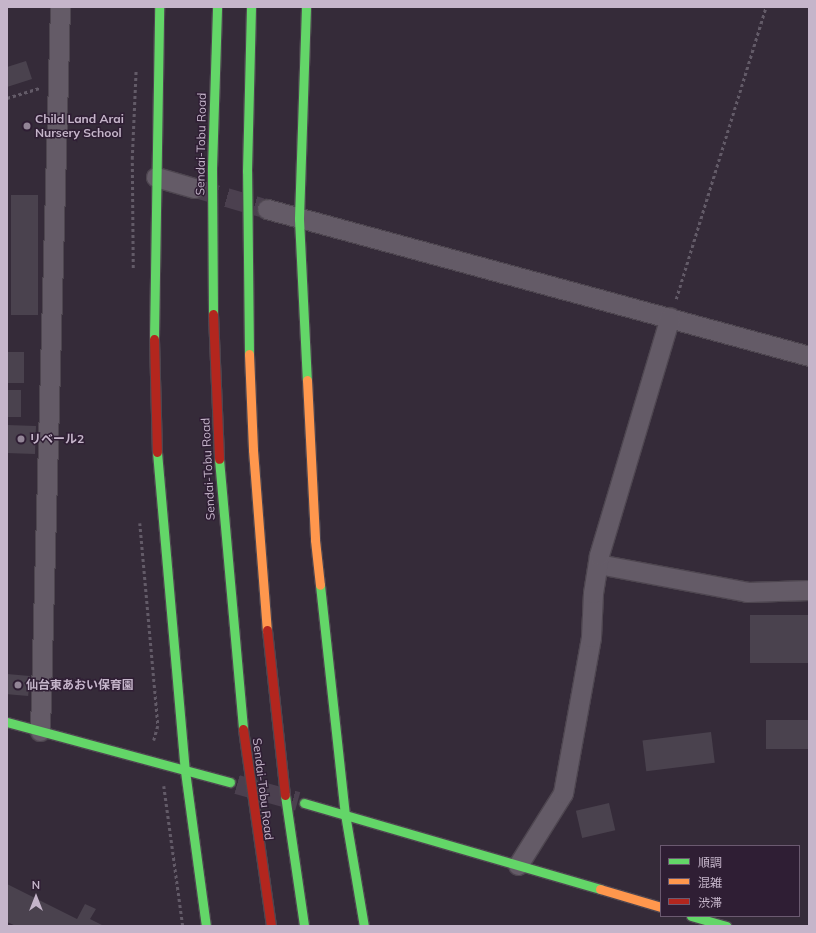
<!DOCTYPE html>
<meta charset="utf-8">
<style>
body{margin:0}
#map{position:relative;width:816px;height:933px;overflow:hidden;background:#352b39;font-family:Mulish,"Noto Sans JP",sans-serif}
div>[style]{position:absolute}
.building>*{inset:0;background:#4a424e;transform-origin:0 0}
.street-tunnel>*{height:19px;margin-top:-9.5px;transform-origin:0;background:repeating-linear-gradient(90deg,#4b404f 0 19px,transparent 0 29px)}
.path>*{height:2.5px;margin-top:-1.25px;transform-origin:0;background:repeating-linear-gradient(90deg,#635b68 0 3px,transparent 0 6px)}
.roads{filter:drop-shadow(1px 0 #4e4650) drop-shadow(-1px 0 #4e4650) drop-shadow(0 1px #4e4650) drop-shadow(0 -1px #4e4650)}
.street>*{height:19px;margin:-9.5px;padding:0 9.5px;transform-origin:9.5px;border-radius:9.5px;background:#645b67}
.fast>*{height:9px;margin:-4.5px;padding:0 4.5px;transform-origin:4.5px;border-radius:4.5px;background:#63d668}
.slow>*{height:9px;margin:-4.5px;padding:0 4.5px;transform-origin:4.5px;border-radius:4.5px;background:#ff974d}
.jam>*{height:9px;margin:-4.5px;padding:0 4.5px;transform-origin:4.5px;border-radius:4.5px;background:#b3261e}
.dots>*{width:11px;height:11px;translate:-50% -50%;box-sizing:border-box;border:2px solid #2f1e34;border-radius:50%}
span{translate:-50% -50%;white-space:nowrap;text-align:center;line-height:1.15;-webkit-text-stroke:3px #2f1e34;paint-order:stroke}
.poi-label{font-size:12px;color:#c5b5ca;font-weight:700}
.left{translate:0 -50%;text-align:left}
.street-label{font-size:12px;color:#c5b5ca}
.frame{position:absolute;inset:0;border:8px solid #c5b5ca;pointer-events:none}
.legend{position:absolute;left:660px;top:845px;width:140px;height:72px;box-sizing:border-box;background:#2f1e34;border:1px solid #6b5a70;margin:0;padding:5px 7px;list-style:none;font-size:12px;color:#c5b5ca}
.legend li{display:flex;align-items:center;gap:8px;height:20px}
.legend b{width:20px;border:1px solid #6b5a70}
.north{position:absolute;left:16px;top:877px;width:40px;height:40px;-webkit-text-stroke:3px #2f1e34;paint-order:stroke;rotate:0deg;font-size:11px;font-weight:700;line-height:16px;text-align:center;color:#c5b5ca}
.north::after{content:'';display:block;margin:auto;width:14px;height:18px;background:#c5b5ca;clip-path:polygon(50% 0,100% 100%,50% 72%,0 100%)}
</style>
<div id="map">
<div class="building">
<div style="clip-path:polygon(26px 61px,32px 79px,7px 87px,7px 67px)"></div>
<div style="left:11px;top:195px;width:27px;height:120px"></div>
<div style="left:24px;top:352px;width:31px;height:17px;rotate:90deg"></div>
<div style="left:7px;top:390px;width:14px;height:27px"></div>
<div style="left:7px;top:425px;width:29px;height:28px;rotate:2deg"></div>
<div style="left:809px;top:615px;width:48px;height:59px;rotate:90deg"></div>
<div style="left:7px;top:674px;width:23px;height:20px;rotate:5deg"></div>
<div style="left:809px;top:720px;width:29px;height:43px;rotate:90deg"></div>
<div style="left:711px;top:732px;width:31px;height:69px;rotate:83deg"></div>
<div style="left:609px;top:803px;width:28px;height:34px;rotate:77deg"></div>
<div style="clip-path:polygon(7px 884px,77px 919px,85px 904px,96px 909px,90px 919px,104px 926px,16px 926px,7px 922px)"></div>
</div>
<div class="street-tunnel">
<div style="left:199px;top:189px;width:65px;rotate:16.2deg"></div>
<div style="left:237px;top:784px;width:63px;rotate:15.6deg"></div>
</div>
<div class="path">
<div style="left:7px;top:98px;width:34px;rotate:-17deg"></div>
<div style="left:133px;top:268px;width:109px;rotate:-90.5deg"></div>
<div style="left:132px;top:159px;width:90px;rotate:-87.5deg"></div>
<div style="left:676px;top:299px;width:306px;rotate:-72.9deg"></div>
<div style="left:140px;top:523px;width:204px;rotate:84.9deg"></div>
<div style="left:158px;top:726px;width:15px;rotate:106deg"></div>
<div style="left:164px;top:786px;width:141px;rotate:82.3deg"></div>
</div>
<div class="roads">
<div class="street">
<div style="left:156px;top:177px;width:40px;rotate:16deg"></div>
<div style="left:267px;top:209px;width:562px;rotate:15.17deg"></div>
<div style="left:598px;top:564px;width:152px;rotate:10.6deg"></div>
<div style="left:747px;top:592px;width:62px;rotate:-1.8deg"></div>
<div style="left:40px;top:731px;width:724px;rotate:-88.42deg"></div>
<div style="left:518px;top:865px;width:85px;rotate:-58deg"></div>
<div style="left:563px;top:793px;width:158px;rotate:-79.8deg"></div>
<div style="left:591px;top:637px;width:44px;rotate:-87.4deg"></div>
<div style="left:593px;top:593px;width:38px;rotate:-81deg"></div>
<div style="left:599px;top:555px;width:248px;rotate:-73.4deg"></div>
</div>
<div class="fast">
<div style="left:306px;top:7px;width:212px;rotate:91.9deg"></div>
<div style="left:299px;top:219px;width:161px;rotate:87.2deg"></div>
<div style="left:213px;top:314px;width:146px;rotate:-90.4deg"></div>
<div style="left:212px;top:168px;width:161px;rotate:-88.2deg"></div>
<div style="left:154px;top:339px;width:332px;rotate:-89.1deg"></div>
<div style="left:249px;top:354px;width:183px;rotate:-90.6deg"></div>
<div style="left:247px;top:171px;width:164px;rotate:-88.6deg"></div>
<div style="left:157px;top:452px;width:320px;rotate:85deg"></div>
<div style="left:185px;top:771px;width:156px;rotate:82.3deg"></div>
<div style="left:219px;top:459px;width:271px;rotate:84.9deg"></div>
<div style="left:320px;top:585px;width:230px;rotate:83.8deg"></div>
<div style="left:345px;top:814px;width:114px;rotate:80.4deg"></div>
<div style="left:7px;top:722px;width:231px;rotate:15.1deg"></div>
<div style="left:285px;top:795px;width:132px;rotate:81.7deg"></div>
<div style="left:304px;top:803px;width:308px;rotate:16.2deg"></div>
<div style="left:691px;top:916px;width:37px;rotate:16deg"></div>
</div>
<div class="slow">
<div style="left:249px;top:354px;width:96px;rotate:87.6deg"></div>
<div style="left:253px;top:450px;width:181px;rotate:85.6deg"></div>
<div style="left:307px;top:380px;width:160px;rotate:87.1deg"></div>
<div style="left:315px;top:540px;width:45px;rotate:83.7deg"></div>
<div style="left:600px;top:889px;width:64px;rotate:16.4deg"></div>
</div>
<div class="jam">
<div style="left:213px;top:314px;width:145px;rotate:87.6deg"></div>
<div style="left:154px;top:339px;width:113px;rotate:88.5deg"></div>
<div style="left:267px;top:630px;width:166px;rotate:83.8deg"></div>
<div style="left:243px;top:729px;width:199px;rotate:81.9deg"></div>
</div>
</div>
<div class="dots">
<div style="left:27px;top:126px;background:#938597"></div>
<div style="left:21px;top:439px;background:#938597"></div>
<div style="left:18px;top:685px;background:#938597"></div>
</div>
<div class="poi-label">
<span class="left" style="left:35px;top:126px">Child Land Arai<br>Nursery School</span>
<span class="left" style="left:29px;top:439px">リベール2</span>
<span class="left" style="left:26px;top:685px">仙台東あおい保育園</span>
</div>
<div class="street-label">
<span style="left:201px;top:144px;rotate:-89deg">Sendai-Tobu Road</span>
<span style="left:208px;top:469px;rotate:-93deg">Sendai-Tobu Road</span>
<span style="left:263px;top:789px;rotate:83deg">Sendai-Tobu Road</span>
</div>
<div class="frame"></div>
<ul class="legend">
<li><b style="height:5px;background:#63d668"></b>順調</li>
<li><b style="height:5px;background:#ff974d"></b>混雑</li>
<li><b style="height:5px;background:#b3261e"></b>渋滞</li>
</ul>
<div class="north">N</div>
</div>
